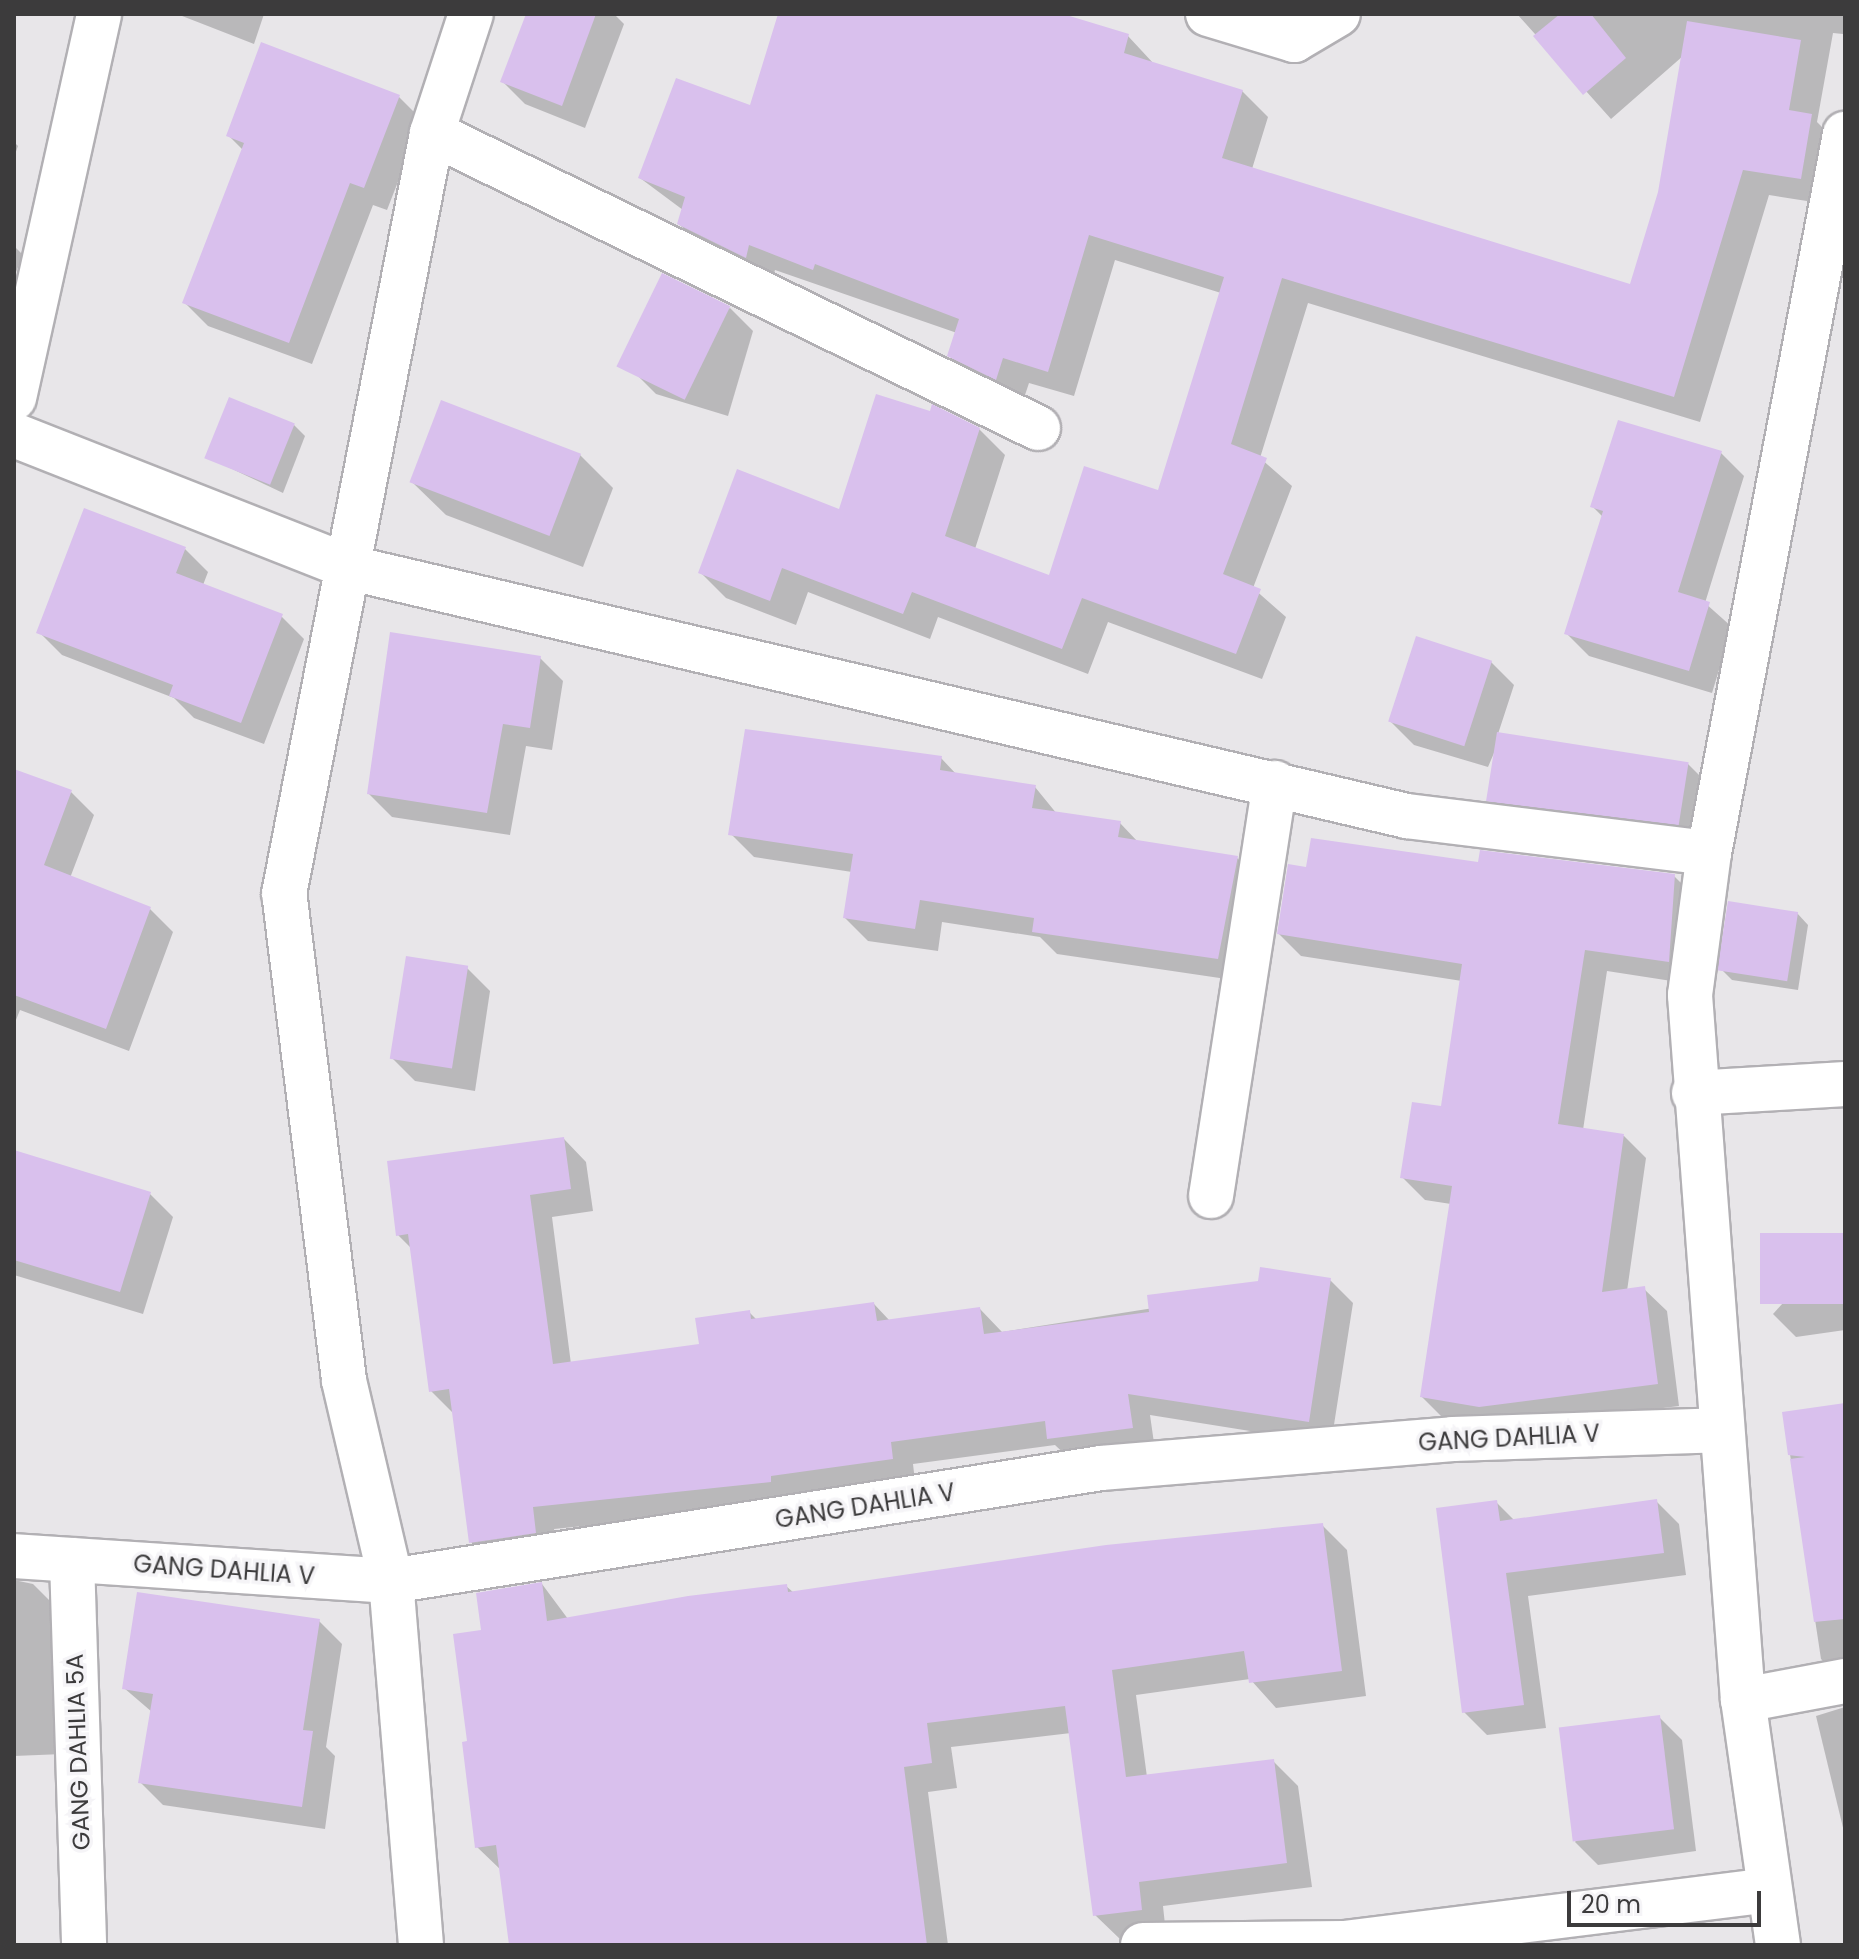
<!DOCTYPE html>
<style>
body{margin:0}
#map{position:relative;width:1859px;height:1959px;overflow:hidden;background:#e8e6e9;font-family:Poppins,sans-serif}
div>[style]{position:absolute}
.shadow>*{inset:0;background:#0003}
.building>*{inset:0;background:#d9c0ed;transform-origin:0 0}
.roads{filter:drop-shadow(2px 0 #b2b0b4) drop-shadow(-2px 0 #b2b0b4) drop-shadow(0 2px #b2b0b4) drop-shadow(0 -2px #b2b0b4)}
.minor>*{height:44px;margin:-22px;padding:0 22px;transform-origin:22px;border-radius:22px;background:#fff}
span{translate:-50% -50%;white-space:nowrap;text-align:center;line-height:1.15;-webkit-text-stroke:7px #f5f4f7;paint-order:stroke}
.street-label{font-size:24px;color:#3c3b3c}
.frame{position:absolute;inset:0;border:16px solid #3c3b3c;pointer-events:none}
.scale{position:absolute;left:1567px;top:1891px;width:194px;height:36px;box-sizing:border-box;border:4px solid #3c3b3c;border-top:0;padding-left:10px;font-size:24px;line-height:28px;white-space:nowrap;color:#3c3b3c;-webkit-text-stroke:6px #f5f4f7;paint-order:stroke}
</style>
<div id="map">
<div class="shadow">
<div style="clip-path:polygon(177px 14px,264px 14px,254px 44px)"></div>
<div style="clip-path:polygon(528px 14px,614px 14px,624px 24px,585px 128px,525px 104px,502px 81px)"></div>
<div style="clip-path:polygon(780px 14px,1057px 14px,1128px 36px,1154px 64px,1242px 91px,1268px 117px,1252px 169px,1631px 286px,1660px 192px,1683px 56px,1611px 119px,1517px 14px,1845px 14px,1845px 22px,1843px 34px,1833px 33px,1817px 122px,1837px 142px,1826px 204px,1769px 195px,1700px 422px,1308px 303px,1260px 458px,1292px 486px,1253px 588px,1286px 617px,1262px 679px,1108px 622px,1088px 674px,938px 617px,930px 639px,808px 592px,796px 625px,726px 598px,700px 572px,841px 511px,979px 429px,1005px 455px,975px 549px,1050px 578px,1159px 492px,1221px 293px,1115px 260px,1074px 396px,1029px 383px,1022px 404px,976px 382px,950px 356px,957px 333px,775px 270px,772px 282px,705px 250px,679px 224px,683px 210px,640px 178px,752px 108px)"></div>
<div style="clip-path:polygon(399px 97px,422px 120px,387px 210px,373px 205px,312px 364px,208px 326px,185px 303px,243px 150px,228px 135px)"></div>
<div style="clip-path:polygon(14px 142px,18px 146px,14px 157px)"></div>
<div style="clip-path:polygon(14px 246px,23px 255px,14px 277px)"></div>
<div style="clip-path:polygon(730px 308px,753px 331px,728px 416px,656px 394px,633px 371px)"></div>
<div style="clip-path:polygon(294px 425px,305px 436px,283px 493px,209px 458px)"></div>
<div style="clip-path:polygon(1721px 453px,1744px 476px,1705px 603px,1732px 627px,1712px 693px,1589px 656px,1566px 633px,1603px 517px,1593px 507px)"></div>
<div style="clip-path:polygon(580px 455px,613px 488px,583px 567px,446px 515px,412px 482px)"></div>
<div style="clip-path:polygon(185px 549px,208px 572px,203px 585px,281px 616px,304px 639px,264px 744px,194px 718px,174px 698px,62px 655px,39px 632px)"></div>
<div style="clip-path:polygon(540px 658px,563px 681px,552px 750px,526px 746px,510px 835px,392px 817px,369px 794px)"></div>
<div style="clip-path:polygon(1491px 662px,1514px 685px,1498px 734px,1688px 764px,1711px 787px,1702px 846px,1513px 823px,1490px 800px,1497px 746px,1488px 767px,1414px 745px,1391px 722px)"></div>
<div style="clip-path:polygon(941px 758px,957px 775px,1035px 787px,1057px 814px,1120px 823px,1138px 842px,1237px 858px,1260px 881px,1240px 981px,1057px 954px,1040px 937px,942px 922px,938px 951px,868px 941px,845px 918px,852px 872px,754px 857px,731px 834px)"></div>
<div style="clip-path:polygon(14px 771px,71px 792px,94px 815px,70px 878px,150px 909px,173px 932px,129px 1051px,20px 1010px,14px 1025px)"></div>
<div style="clip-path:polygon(1480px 865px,1674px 876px,1696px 898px,1691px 984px,1607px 971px,1583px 1130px,1624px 1136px,1646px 1158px,1627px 1291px,1644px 1289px,1667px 1311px,1679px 1406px,1503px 1428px,1444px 1419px,1422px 1397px,1451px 1204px,1425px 1200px,1403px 1178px,1442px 1108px,1462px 981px,1301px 956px,1279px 934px,1308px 870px)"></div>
<div style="clip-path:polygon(1797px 913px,1808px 925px,1798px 990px,1732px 980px,1721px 969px)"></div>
<div style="clip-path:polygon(467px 968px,490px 991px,475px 1091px,415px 1081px,392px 1058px)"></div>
<div style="clip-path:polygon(564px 1139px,586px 1162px,593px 1211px,552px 1217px,571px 1364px,701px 1346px,749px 1312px,757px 1320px,874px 1304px,890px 1321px,980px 1309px,1002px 1332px,1330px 1280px,1353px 1303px,1331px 1444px,1150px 1415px,1155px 1450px,1072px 1461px,1055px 1445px,913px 1464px,915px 1481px,793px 1505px,554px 1529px,558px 1555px,494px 1565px,471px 1542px,454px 1414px,431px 1391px,412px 1249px,398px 1235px)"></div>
<div style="clip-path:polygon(14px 1152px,150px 1194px,173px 1217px,143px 1314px,14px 1275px)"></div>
<div style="clip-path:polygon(1845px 1235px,1845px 1330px,1796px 1337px,1773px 1314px)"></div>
<div style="clip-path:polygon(1845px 1405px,1845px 1682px,1821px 1659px,1790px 1454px)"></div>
<div style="clip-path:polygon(1656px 1501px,1679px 1524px,1686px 1575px,1528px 1596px,1546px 1728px,1487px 1735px,1464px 1712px,1496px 1502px,1515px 1521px)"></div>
<div style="clip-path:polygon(1322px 1525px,1347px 1550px,1366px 1696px,1276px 1708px,1250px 1679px,1136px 1695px,1147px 1777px,1273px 1761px,1298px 1786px,1312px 1887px,1163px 1906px,1166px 1934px,1121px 1940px,1095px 1915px,1071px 1733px,951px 1747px,957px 1788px,928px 1792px,948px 1945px,511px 1945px,502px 1871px,477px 1847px,470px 1743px,483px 1632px,542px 1584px,568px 1619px,786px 1586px,794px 1593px)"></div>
<div style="clip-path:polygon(14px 1580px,33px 1584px,57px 1608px,63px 1754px,14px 1756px)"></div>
<div style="clip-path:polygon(319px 1621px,342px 1644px,326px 1747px,335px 1756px,325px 1829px,163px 1805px,140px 1782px,152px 1712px,124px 1688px)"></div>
<div style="clip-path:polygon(1845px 1707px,1845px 1836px,1816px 1716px)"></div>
<div style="clip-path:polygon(1659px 1717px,1682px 1740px,1696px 1851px,1598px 1865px,1575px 1842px)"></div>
</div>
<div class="building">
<div style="clip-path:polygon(526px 14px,596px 14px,562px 106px,500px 82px)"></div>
<div style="clip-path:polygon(778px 14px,1063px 14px,1129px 34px,1124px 53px,1243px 90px,1222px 158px,1630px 284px,1658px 192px,1687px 21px,1801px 40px,1789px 110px,1812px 114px,1801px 179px,1743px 170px,1674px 397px,1282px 278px,1231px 444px,1267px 458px,1223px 574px,1261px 589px,1236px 654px,1082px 598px,1062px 649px,912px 592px,903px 614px,782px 568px,770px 601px,698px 573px,737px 469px,839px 509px,876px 394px,930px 411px,932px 404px,980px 428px,945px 536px,1049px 575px,1084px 466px,1158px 490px,1224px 277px,1089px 235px,1048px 372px,1003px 358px,996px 380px,947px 356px,959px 319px,815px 264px,813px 270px,749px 245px,746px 258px,677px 224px,685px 197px,638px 178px,676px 78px,750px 105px)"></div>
<div style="clip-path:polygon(1560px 14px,1591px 14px,1626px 58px,1583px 95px,1533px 36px)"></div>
<div style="clip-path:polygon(261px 42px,400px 95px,364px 188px,350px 183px,289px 343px,182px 303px,244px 143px,226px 136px)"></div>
<div style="left:662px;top:273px;width:76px;height:104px;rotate:26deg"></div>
<div style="left:229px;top:397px;width:71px;height:66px;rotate:22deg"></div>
<div style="left:441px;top:400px;width:150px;height:88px;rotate:21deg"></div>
<div style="clip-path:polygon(1618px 420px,1722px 451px,1678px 592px,1710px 602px,1689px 671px,1564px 634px,1603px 511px,1590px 507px)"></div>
<div style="clip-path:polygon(84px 508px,186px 547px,176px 573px,283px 614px,241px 723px,169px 696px,173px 685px,36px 633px)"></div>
<div style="clip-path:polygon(390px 632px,541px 656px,530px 728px,503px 724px,487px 813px,367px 794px)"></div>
<div style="left:1416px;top:636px;width:80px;height:90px;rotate:18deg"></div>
<div style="clip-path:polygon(745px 729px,942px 756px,940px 770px,1036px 785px,1032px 808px,1121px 821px,1118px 837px,1238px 856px,1218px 959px,1032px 932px,1034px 918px,920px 900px,915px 929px,843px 918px,853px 854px,728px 835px)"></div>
<div style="left:1497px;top:732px;width:194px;height:70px;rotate:9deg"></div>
<div style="clip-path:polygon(14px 769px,72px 790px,44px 865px,151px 907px,106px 1029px,14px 995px)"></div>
<div style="clip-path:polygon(1311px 838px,1478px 862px,1480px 850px,1675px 874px,1669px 962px,1585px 950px,1558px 1124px,1624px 1134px,1602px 1292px,1645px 1286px,1658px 1384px,1479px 1407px,1420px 1397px,1452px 1186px,1400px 1178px,1412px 1102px,1441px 1106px,1462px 964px,1277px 934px,1288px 864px,1306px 867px)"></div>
<div style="left:1728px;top:901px;width:71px;height:70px;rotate:9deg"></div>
<div style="left:406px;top:956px;width:63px;height:104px;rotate:9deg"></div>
<div style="clip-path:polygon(564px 1137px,571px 1189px,530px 1195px,553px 1364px,699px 1344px,695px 1318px,750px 1310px,751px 1319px,874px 1302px,877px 1321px,980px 1307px,984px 1334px,1149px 1312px,1147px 1295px,1258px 1281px,1260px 1267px,1331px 1278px,1309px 1422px,1128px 1394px,1133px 1428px,1047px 1439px,1045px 1421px,891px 1442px,893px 1459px,771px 1476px,771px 1482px,533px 1507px,536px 1533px,469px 1543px,449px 1389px,429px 1392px,408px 1234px,396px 1236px,387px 1161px)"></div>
<div style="clip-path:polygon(14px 1150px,151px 1192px,120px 1292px,14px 1260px)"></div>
<div style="left:1845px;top:1233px;width:71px;height:85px;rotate:90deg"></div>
<div style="clip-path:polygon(1845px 1403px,1845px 1619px,1814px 1622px,1790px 1459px,1805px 1457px,1788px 1455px,1782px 1412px)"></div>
<div style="clip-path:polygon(1657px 1499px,1664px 1553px,1506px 1573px,1524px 1705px,1462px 1713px,1436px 1508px,1497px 1500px,1500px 1521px)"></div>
<div style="clip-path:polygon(1323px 1523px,1342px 1671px,1249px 1683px,1244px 1651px,1112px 1670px,1126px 1777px,1274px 1759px,1287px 1863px,1139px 1882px,1142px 1910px,1093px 1916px,1065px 1706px,927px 1723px,932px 1763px,904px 1767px,927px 1945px,509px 1945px,496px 1845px,475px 1848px,462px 1742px,467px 1741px,453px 1634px,481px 1630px,476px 1593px,542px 1582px,547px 1621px,688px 1596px,787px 1584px,788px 1592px,1106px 1545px)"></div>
<div style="clip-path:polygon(137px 1592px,320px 1619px,303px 1730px,313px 1731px,302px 1807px,138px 1783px,153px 1694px,122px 1689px)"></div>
<div style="left:1660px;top:1715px;width:115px;height:102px;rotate:83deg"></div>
</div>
<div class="roads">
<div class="minor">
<div style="left:1208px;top:14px;width:90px;rotate:16.8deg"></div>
<div style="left:1294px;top:40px;width:51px;rotate:-30.6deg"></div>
<div style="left:432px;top:133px;width:674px;rotate:25.96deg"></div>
<div style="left:14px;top:398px;width:393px;rotate:-77.5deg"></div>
<div style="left:14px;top:435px;width:362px;rotate:21.5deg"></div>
<div style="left:351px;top:568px;width:1085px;rotate:13.22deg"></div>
<div style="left:1407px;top:816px;width:304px;rotate:7deg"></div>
<div style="left:1694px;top:1093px;width:151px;rotate:-3.4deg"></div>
<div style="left:1211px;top:1196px;width:418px;rotate:-81.2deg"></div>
<div style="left:14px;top:1556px;width:378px;rotate:3.8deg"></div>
<div style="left:391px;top:1581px;width:719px;rotate:-9.04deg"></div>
<div style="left:1101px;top:1468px;width:353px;rotate:-4.7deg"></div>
<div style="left:1453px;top:1439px;width:266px;rotate:-1.9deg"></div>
<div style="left:72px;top:1560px;width:385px;rotate:88.2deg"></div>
<div style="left:1743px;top:1700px;width:104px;rotate:-10.6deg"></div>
<div style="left:421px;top:1945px;width:365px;rotate:-94.7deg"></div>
<div style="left:391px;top:1581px;width:206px;rotate:-103.2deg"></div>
<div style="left:344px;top:1380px;width:490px;rotate:-97deg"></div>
<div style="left:284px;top:894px;width:775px;rotate:-78.99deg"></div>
<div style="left:432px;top:133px;width:125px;rotate:-71.9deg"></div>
<div style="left:1143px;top:1945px;width:201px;rotate:-0.6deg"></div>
<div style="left:1344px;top:1943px;width:428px;rotate:-7.1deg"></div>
<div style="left:1778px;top:1945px;width:247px;rotate:-98.1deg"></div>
<div style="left:1743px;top:1700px;width:707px;rotate:-94.3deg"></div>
<div style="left:1690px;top:995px;width:143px;rotate:-82.4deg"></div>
<div style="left:1709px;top:853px;width:732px;rotate:-79.29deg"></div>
</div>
</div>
<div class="street-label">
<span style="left:1509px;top:1438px;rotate:-3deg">GANG DAHLIA V</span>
<span style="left:865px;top:1506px;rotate:-9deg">GANG DAHLIA V</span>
<span style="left:224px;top:1570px;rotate:4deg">GANG DAHLIA V</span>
<span style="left:78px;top:1752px;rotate:-92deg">GANG DAHLIA 5A</span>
</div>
<div class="frame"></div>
<div class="scale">20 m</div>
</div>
